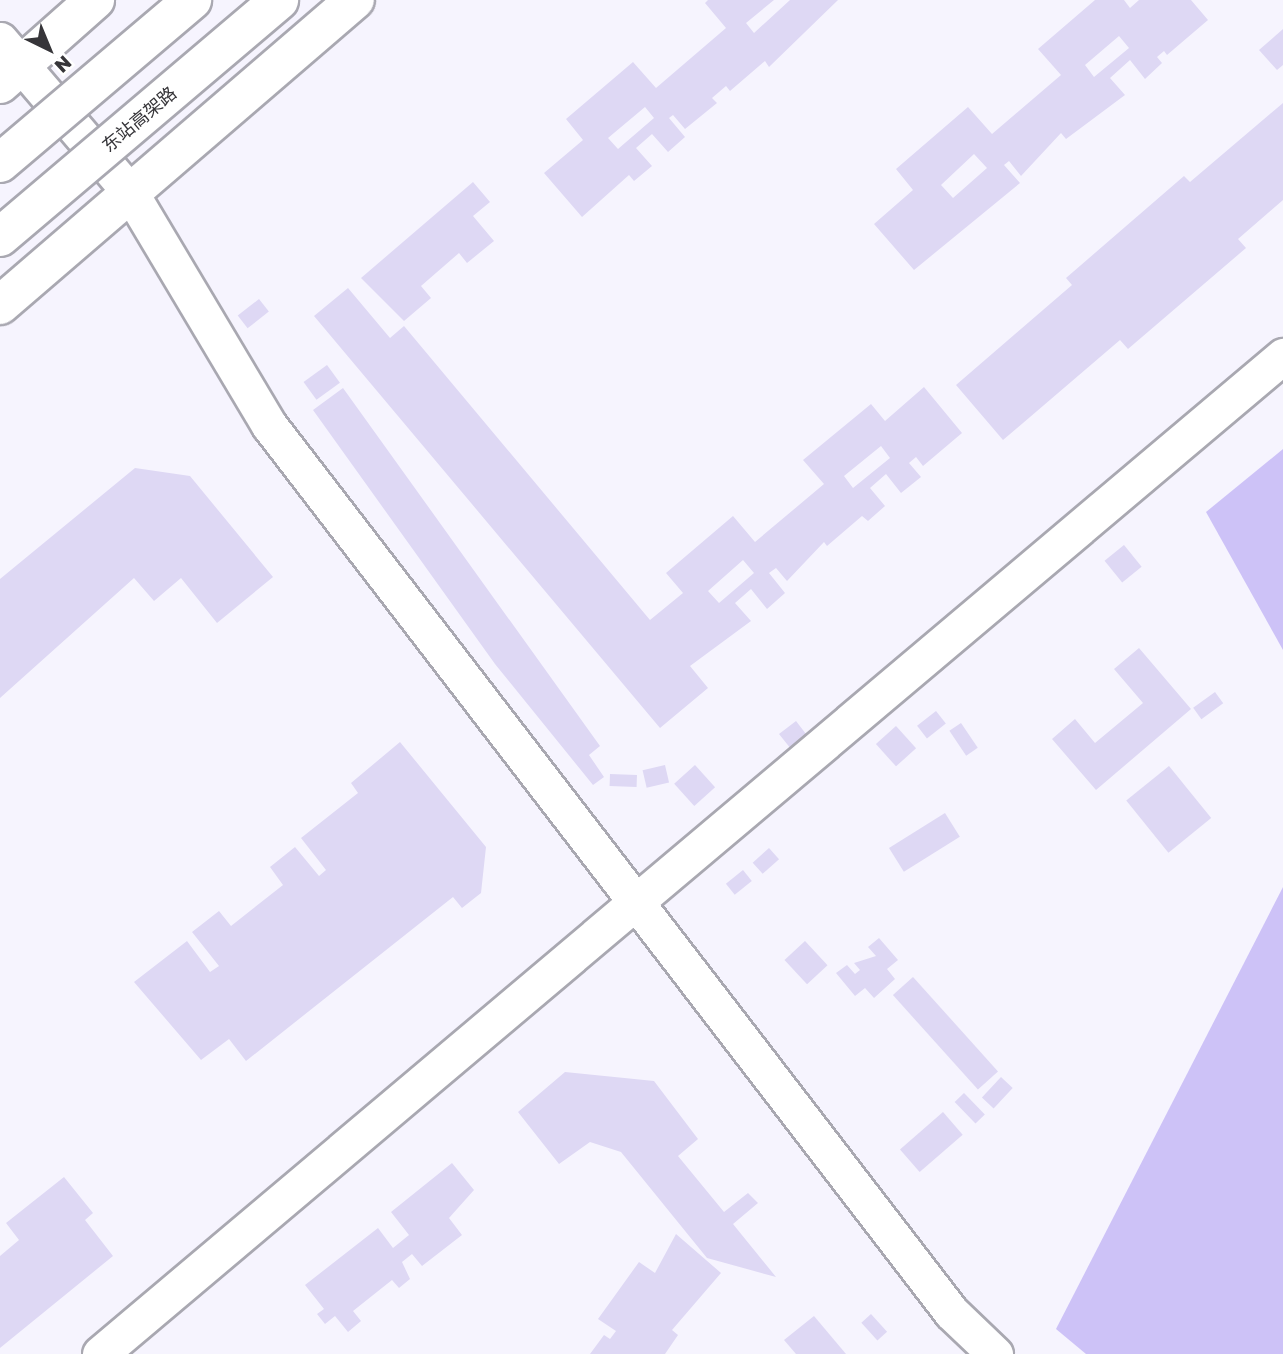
<!DOCTYPE html>
<meta charset="utf-8">
<style>
body{margin:0}
#map{position:relative;width:1283px;height:1354px;overflow:hidden;background:#f6f4fe;font-family:"Golos Text","Noto Sans SC",sans-serif}
div>[style]{position:absolute}
.green>*{inset:0;background:#cdc2f7}
.building>*{inset:0;background:#ded8f4;transform-origin:0 0}
.roads{filter:drop-shadow(2px 0 #a9a8b1) drop-shadow(-2px 0 #a9a8b1) drop-shadow(0 2px #a9a8b1) drop-shadow(0 -2px #a9a8b1)}
.tertiary>*{height:35px;margin:-17.5px;padding:0 17.5px;transform-origin:17.5px;border-radius:17.5px;background:#fff}
.secondary>*{height:38px;margin:-19px;padding:0 19px;transform-origin:19px;border-radius:19px;background:#fff}
.bridges{filter:drop-shadow(2px 0 #a9a8b1) drop-shadow(-2px 0 #a9a8b1) drop-shadow(0 2px #a9a8b1) drop-shadow(0 -2px #a9a8b1)}
.primary-bridge>*{height:38px;margin:-19px;padding:0 19px;transform-origin:19px;border-radius:19px;background:#fff}
span{translate:-50% -50%;white-space:nowrap;text-align:center;line-height:1.15;-webkit-text-stroke:5px #fff;paint-order:stroke}
.street-label{font-size:18px;color:#363539}
.north{position:absolute;left:14px;top:14px;width:70px;height:70px;-webkit-text-stroke:5px #fff;paint-order:stroke;rotate:137deg;font-size:19px;font-weight:700;line-height:28px;text-align:center;color:#363539}
.north::after{content:'';display:block;margin:auto;width:24px;height:32px;background:#363539;clip-path:polygon(50% 0,100% 100%,50% 72%,0 100%)}
</style>
<div id="map">
<div class="green">
<div style="clip-path:polygon(1283px 449px,1283px 650px,1206px 512px)"></div>
<div style="clip-path:polygon(1283px 887px,1283px 1354px,1086px 1354px,1056px 1329px)"></div>
</div>
<div class="building">
<div style="clip-path:polygon(evenodd,708px 0,774px 0,746px 23px,754px 33px,790px 0,838px 0,769px 67px,765px 61px,730px 91px,726px 86px,712px 98px,717px 103px,685px 129px,673px 115px,669px 118px,685px 137px,668px 152px,652px 134px,636px 148px,652px 166px,634px 181px,629px 175px,582px 217px,544px 173px,583px 140px,566px 119px,633px 62px,656px 88px,726px 28px,705px 3px,708px 0,645px 107px,654px 118px,618px 149px,608px 138px,645px 107px)"></div>
<div style="clip-path:polygon(evenodd,1095px 0,1124px 0,1130px 8px,1139px 0,1191px 0,1208px 20px,1167px 55px,1164px 51px,1157px 57px,1162px 63px,1145px 79px,1130px 60px,1110px 78px,1125px 95px,1066px 139px,1061px 133px,1021px 176px,1009px 161px,1004px 165px,1020px 183px,914px 270px,874px 224px,913px 190px,896px 169px,968px 107px,992px 134px,1061px 75px,1038px 49px,1095px 0,1119px 36px,1129px 48px,1094px 77px,1085px 65px,1119px 36px,1095px 0,974px 154px,987px 168px,953px 198px,941px 185px,974px 154px)"></div>
<div style="clip-path:polygon(1283px 29px,1283px 65px,1277px 70px,1259px 50px)"></div>
<div style="clip-path:polygon(1283px 103px,1283px 200px,1238px 239px,1246px 248px,1128px 349px,1120px 340px,1003px 440px,956px 385px,1072px 285px,1066px 278px,1184px 176px,1190px 182px)"></div>
<div style="clip-path:polygon(473px 182px,490px 202px,473px 216px,494px 241px,467px 263px,459px 253px,421px 286px,431px 298px,404px 321px,361px 278px)"></div>
<div style="clip-path:polygon(evenodd,348px 288px,390px 338px,404px 326px,650px 620px,683px 593px,666px 573px,733px 516px,755px 542px,824px 484px,803px 460px,871px 404px,885px 421px,924px 387px,962px 433px,923px 466px,916px 457px,909px 463px,921px 477px,901px 493px,886px 474px,870px 488px,885px 506px,868px 521px,862px 516px,827px 546px,824px 542px,787px 581px,776px 568px,769px 573px,785px 593px,767px 609px,751px 589px,735px 603px,751px 621px,690px 666px,708px 688px,660px 728px,314px 316px,348px 288px,881px 446px,890px 458px,853px 488px,844px 476px,881px 446px,348px 288px,743px 560px,754px 573px,719px 603px,708px 591px,743px 560px)"></div>
<div style="left:259px;top:299px;width:16px;height:27px;rotate:52deg"></div>
<div style="left:327px;top:365px;width:22px;height:29px;rotate:54deg"></div>
<div style="clip-path:polygon(343px 388px,600px 746px,589px 755px,604px 777px,593px 785px,495px 664px,313px 410px)"></div>
<div style="clip-path:polygon(135px 468px,190px 476px,273px 577px,217px 623px,181px 578px,154px 601px,134px 578px,0 698px,0 579px)"></div>
<div style="left:1124px;top:545px;width:28px;height:25px;rotate:51deg"></div>
<div style="clip-path:polygon(1139px 648px,1191px 709px,1096px 790px,1052px 739px,1075px 719px,1095px 743px,1143px 703px,1114px 669px)"></div>
<div style="clip-path:polygon(867px 685px,803px 764px,779px 734px,796px 721px,806px 734px)"></div>
<div style="left:1215px;top:692px;width:14px;height:27px;rotate:54deg"></div>
<div style="left:936px;top:711px;width:16px;height:24px;rotate:52deg"></div>
<div style="left:961px;top:723px;width:30px;height:14px;rotate:56deg"></div>
<div style="left:896px;top:726px;width:30px;height:27px;rotate:48deg"></div>
<div style="clip-path:polygon(400px 742px,486px 847px,481px 893px,462px 908px,453px 897px,246px 1061px,229px 1039px,201px 1060px,134px 982px,187px 941px,210px 972px,219px 966px,192px 932px,219px 911px,231px 926px,283px 885px,270px 867px,295px 847px,319px 876px,326px 870px,301px 838px,358px 793px,351px 783px)"></div>
<div style="left:665px;top:765px;width:18px;height:23px;rotate:77deg"></div>
<div style="left:695px;top:765px;width:30px;height:28px;rotate:48deg"></div>
<div style="left:1169px;top:766px;width:67px;height:55px;rotate:51deg"></div>
<div style="left:610px;top:774px;width:27px;height:12px;rotate:2deg"></div>
<div style="left:945px;top:813px;width:28px;height:66px;rotate:58deg"></div>
<div style="left:769px;top:848px;width:15px;height:22px;rotate:48deg"></div>
<div style="left:743px;top:870px;width:14px;height:22px;rotate:51deg"></div>
<div style="clip-path:polygon(879px 938px,898px 960px,887px 969px,895px 979px,874px 998px,865px 988px,855px 996px,836px 973px,847px 965px,855px 974px,860px 970px,854px 963px,876px 956px,868px 947px)"></div>
<div style="left:805px;top:941px;width:33px;height:28px;rotate:47deg"></div>
<div style="left:913px;top:977px;width:127px;height:27px;rotate:48deg"></div>
<div style="clip-path:polygon(565px 1072px,654px 1081px,698px 1139px,678px 1156px,724px 1212px,748px 1193px,758px 1203px,733px 1224px,776px 1277px,707px 1258px,621px 1152px,590px 1142px,559px 1164px,518px 1112px)"></div>
<div style="left:1001px;top:1077px;width:16px;height:28px;rotate:43deg"></div>
<div style="left:964px;top:1093px;width:30px;height:13px;rotate:46deg"></div>
<div style="left:943px;top:1112px;width:30px;height:57px;rotate:49deg"></div>
<div style="clip-path:polygon(452px 1163px,474px 1190px,449px 1218px,462px 1235px,422px 1266px,412px 1254px,402px 1262px,410px 1279px,399px 1288px,392px 1280px,353px 1311px,361px 1321px,348px 1332px,335px 1316px,325px 1324px,317px 1314px,324px 1309px,305px 1285px,378px 1228px,393px 1248px,409px 1235px,391px 1212px)"></div>
<div style="clip-path:polygon(64px 1177px,93px 1213px,85px 1220px,113px 1256px,0 1348px,0 1256px,19px 1240px,6px 1223px)"></div>
<div style="clip-path:polygon(676px 1234px,721px 1273px,672px 1330px,678px 1335px,665px 1354px,590px 1354px,604px 1335px,610px 1339px,616px 1331px,598px 1319px,639px 1262px,655px 1273px)"></div>
<div style="left:871px;top:1314px;width:24px;height:13px;rotate:48deg"></div>
<div style="clip-path:polygon(814px 1316px,846px 1354px,796px 1354px,784px 1340px)"></div>
</div>
<div class="roads">
<div class="tertiary">
<div style="left:0;top:40px;width:200px;rotate:49.5deg"></div>
<div style="left:130px;top:192px;width:271px;rotate:59.2deg"></div>
<div style="left:269px;top:425px;width:1119px;rotate:52.44deg"></div>
<div style="left:951px;top:1312px;width:61px;rotate:43.7deg"></div>
<div style="left:100px;top:1354px;width:1548px;rotate:-40.15deg"></div>
</div>
<div class="secondary">
<div style="left:0;top:84px;width:127px;rotate:-41.5deg"></div>
<div style="left:0;top:305px;width:468px;rotate:-40.7deg"></div>
</div>
</div>
<div class="bridges">
<div class="primary-bridge">
<div style="left:0;top:163px;width:252px;rotate:-40.3deg"></div>
<div style="left:0;top:237px;width:366px;rotate:-40.3deg"></div>
</div>
</div>
<div class="street-label">
<span style="left:139px;top:119px;rotate:-40deg">东站高架路</span>
</div>
<div class="north">N</div>
</div>
